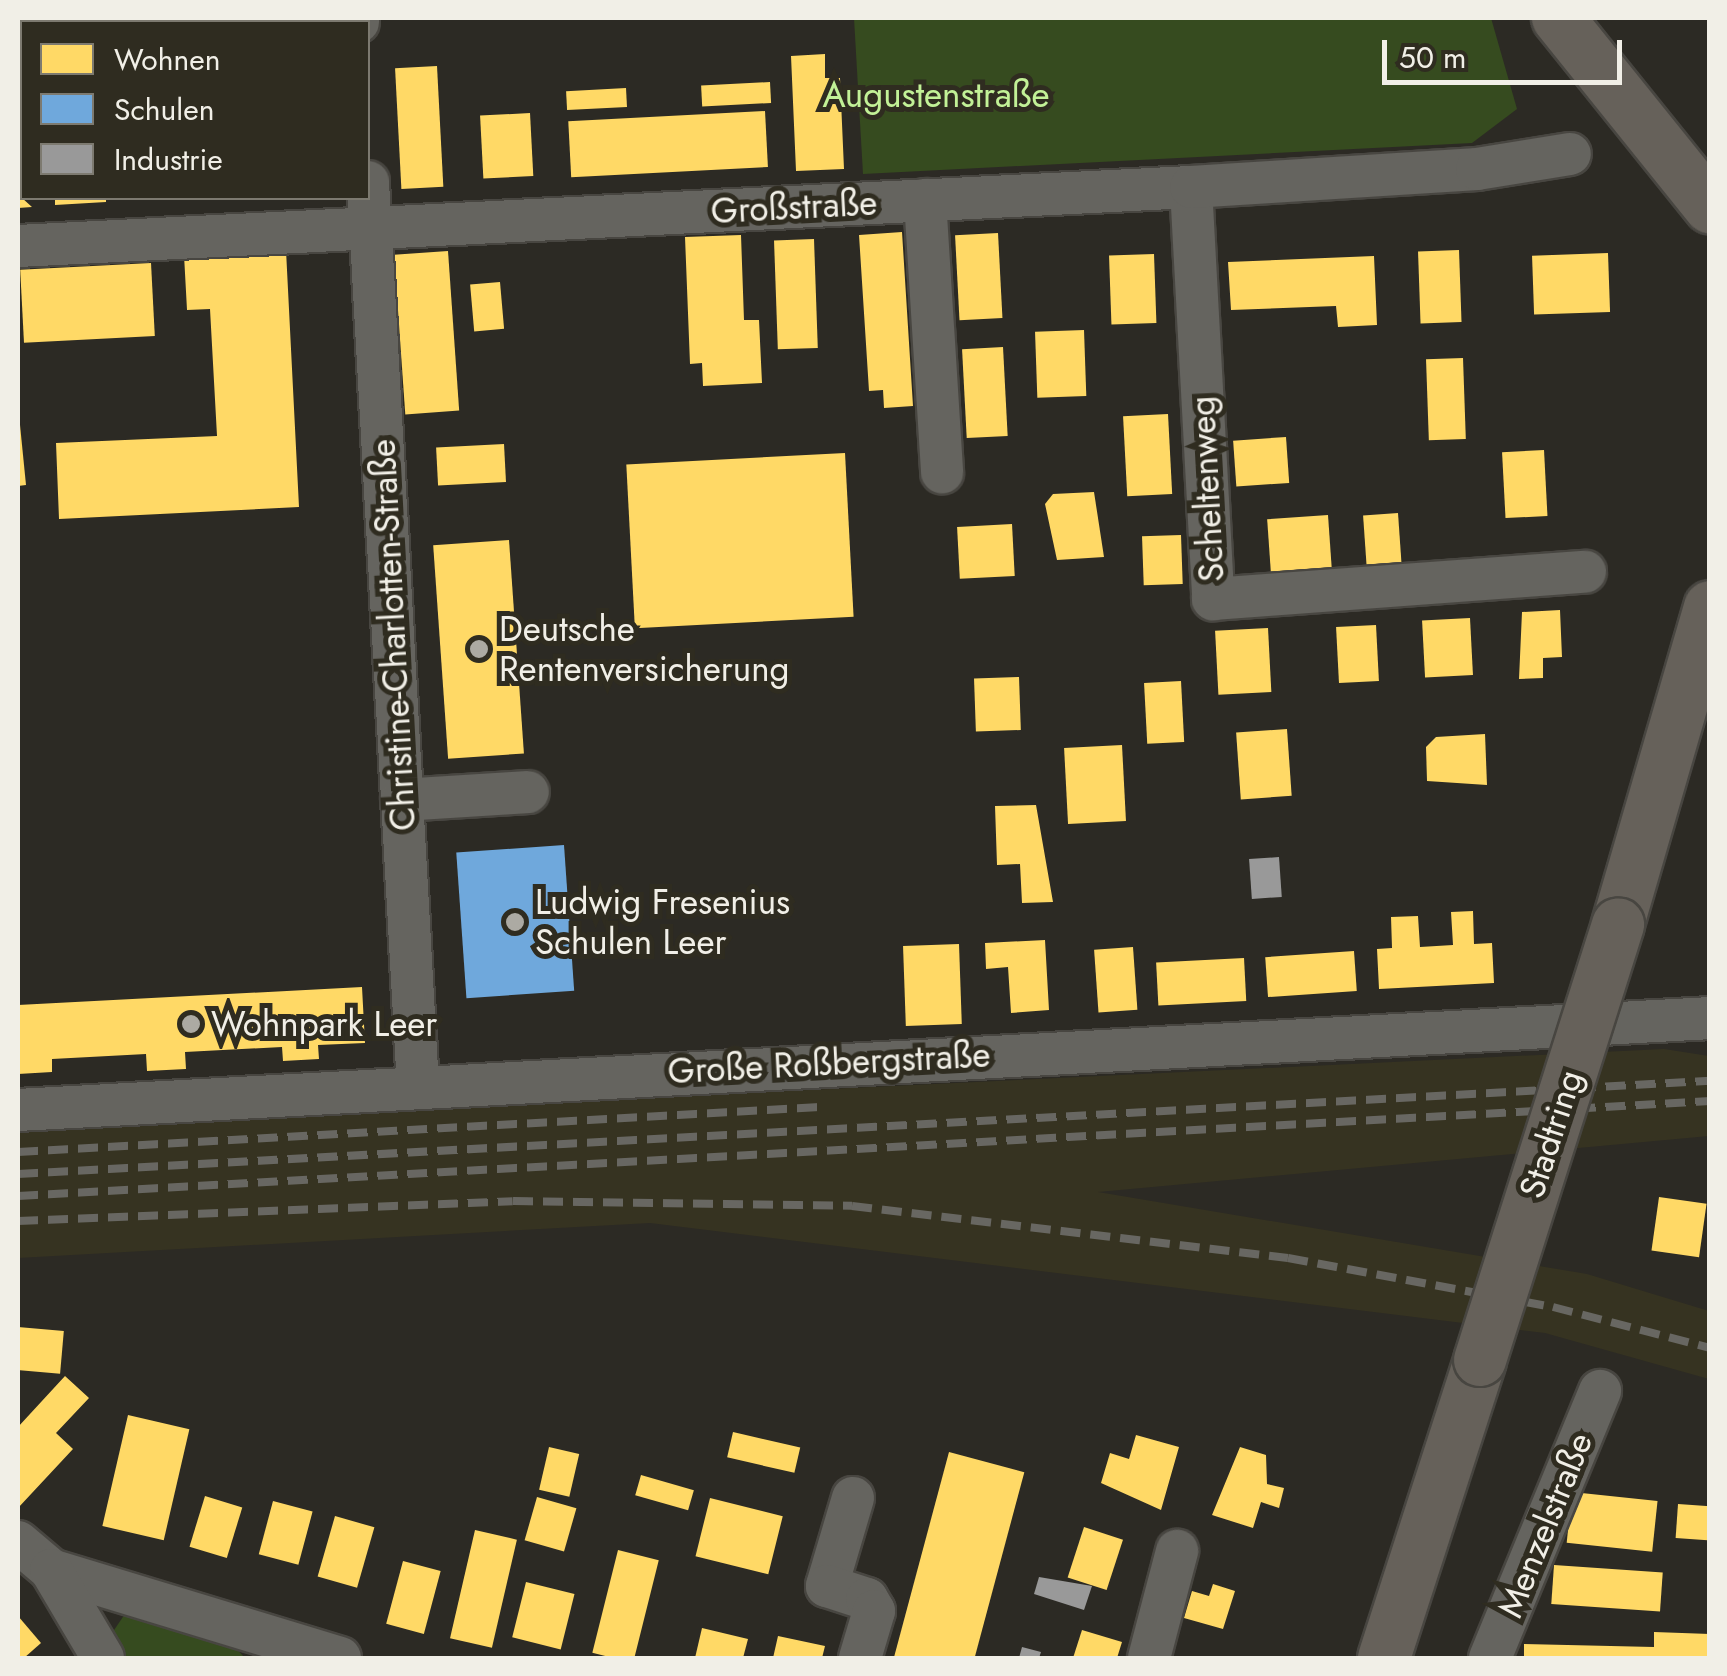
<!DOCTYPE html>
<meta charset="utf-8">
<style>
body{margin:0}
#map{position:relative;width:1727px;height:1676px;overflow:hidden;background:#2c2a24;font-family:Jost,sans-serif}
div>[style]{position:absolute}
.built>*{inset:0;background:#363321}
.green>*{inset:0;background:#364b1f}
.homes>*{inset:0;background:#ffd966;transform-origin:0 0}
.schools>*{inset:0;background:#6fa8dc;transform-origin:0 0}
.industry>*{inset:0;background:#999;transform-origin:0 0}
.roads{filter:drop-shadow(2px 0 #484641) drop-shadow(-2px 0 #484641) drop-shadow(0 2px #484641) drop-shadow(0 -2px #484641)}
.minor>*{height:42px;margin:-21px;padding:0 21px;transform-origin:21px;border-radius:21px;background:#65645f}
.major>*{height:52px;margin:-26px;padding:0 26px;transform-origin:26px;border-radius:26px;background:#66615a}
.rail>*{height:8px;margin-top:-4px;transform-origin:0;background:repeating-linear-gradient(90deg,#686762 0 20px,transparent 0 30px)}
.bridges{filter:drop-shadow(2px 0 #484641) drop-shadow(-2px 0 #484641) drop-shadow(0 2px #484641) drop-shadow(0 -2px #484641)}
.major-bridge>*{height:52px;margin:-26px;padding:0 26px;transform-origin:26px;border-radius:26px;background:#66615a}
.dots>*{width:28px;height:28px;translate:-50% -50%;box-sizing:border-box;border:5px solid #2f2c20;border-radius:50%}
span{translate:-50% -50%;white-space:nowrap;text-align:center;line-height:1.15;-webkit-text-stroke:10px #2f2c20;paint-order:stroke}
.park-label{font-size:35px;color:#c2f197}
.street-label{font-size:35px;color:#f1efe7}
.poi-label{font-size:35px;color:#f1efe7}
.left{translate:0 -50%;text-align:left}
.frame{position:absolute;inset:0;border:20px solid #f1efe7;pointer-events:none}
.legend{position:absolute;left:20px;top:20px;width:350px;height:180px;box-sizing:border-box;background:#2f2c20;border:2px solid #7d7a70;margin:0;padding:12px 18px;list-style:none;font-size:30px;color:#f1efe7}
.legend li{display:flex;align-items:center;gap:20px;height:50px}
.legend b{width:50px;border:2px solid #7d7a70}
.scale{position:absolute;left:1382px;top:40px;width:240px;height:45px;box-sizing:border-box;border:5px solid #f1efe7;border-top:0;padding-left:12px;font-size:30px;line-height:35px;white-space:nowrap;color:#f1efe7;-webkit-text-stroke:8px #2f2c20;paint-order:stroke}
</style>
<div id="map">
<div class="built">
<div style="clip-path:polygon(1664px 1049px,1709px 1056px,1709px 1136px,1098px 1192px,1587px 1274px,1709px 1311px,1709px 1379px,1545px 1333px,650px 1223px,18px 1258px,18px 1128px)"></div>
</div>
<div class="green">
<div style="clip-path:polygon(854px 18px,1491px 18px,1517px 109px,1472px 143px,863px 174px)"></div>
<div style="clip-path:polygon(129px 1608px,232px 1644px,245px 1658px,123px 1658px,110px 1636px)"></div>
</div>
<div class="homes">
<div style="left:46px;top:18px;width:46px;height:4px"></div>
<div style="clip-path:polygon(825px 54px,825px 78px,840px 78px,844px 169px,796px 171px,791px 56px)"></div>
<div style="left:437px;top:66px;width:121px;height:42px;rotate:87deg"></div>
<div style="left:770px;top:82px;width:21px;height:69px;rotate:87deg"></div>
<div style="left:626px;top:88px;width:19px;height:60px;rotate:87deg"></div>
<div style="left:765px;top:111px;width:56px;height:197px;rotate:87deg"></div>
<div style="left:530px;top:113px;width:63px;height:50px;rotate:87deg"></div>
<div style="clip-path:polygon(18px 130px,22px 198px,32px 207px,18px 208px)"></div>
<div style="clip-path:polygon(55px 198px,106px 198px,106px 202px,55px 205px)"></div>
<div style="clip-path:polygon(902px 232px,913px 406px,884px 408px,883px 390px,869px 391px,859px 235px)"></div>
<div style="left:998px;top:233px;width:85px;height:43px;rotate:87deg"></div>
<div style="clip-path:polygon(741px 235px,744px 320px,759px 320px,762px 383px,703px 386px,702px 363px,690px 364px,685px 237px)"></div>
<div style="left:814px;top:239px;width:109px;height:40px;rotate:88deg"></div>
<div style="clip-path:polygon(286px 250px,299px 507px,59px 519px,56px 443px,217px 436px,210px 309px,187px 310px,184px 255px)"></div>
<div style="left:1459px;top:250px;width:72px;height:41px;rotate:88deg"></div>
<div style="left:448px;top:251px;width:160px;height:54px;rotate:86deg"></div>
<div style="left:1608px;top:253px;width:59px;height:76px;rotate:88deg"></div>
<div style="left:1154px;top:254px;width:69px;height:45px;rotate:88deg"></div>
<div style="clip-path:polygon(1374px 256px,1377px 325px,1338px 327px,1336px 306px,1231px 310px,1228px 262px)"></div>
<div style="left:151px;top:263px;width:73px;height:131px;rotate:87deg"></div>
<div style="left:500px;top:282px;width:47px;height:30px;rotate:85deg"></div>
<div style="left:1084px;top:330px;width:66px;height:49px;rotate:88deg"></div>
<div style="left:1003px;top:347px;width:89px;height:41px;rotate:87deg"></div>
<div style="left:1463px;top:358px;width:81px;height:37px;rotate:88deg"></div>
<div style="clip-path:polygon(18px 405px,26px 485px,18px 486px)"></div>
<div style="left:1168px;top:414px;width:80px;height:45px;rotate:87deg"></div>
<div style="left:1286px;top:437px;width:46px;height:53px;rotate:86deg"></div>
<div style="left:504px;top:444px;width:38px;height:68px;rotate:87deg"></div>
<div style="left:1544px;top:450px;width:66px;height:42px;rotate:87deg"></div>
<div style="left:845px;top:453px;width:164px;height:219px;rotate:87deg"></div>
<div style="clip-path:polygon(1094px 492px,1104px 557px,1057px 560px,1045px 504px,1053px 494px)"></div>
<div style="left:1398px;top:513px;width:51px;height:35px;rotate:86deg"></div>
<div style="left:1328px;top:515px;width:54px;height:61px;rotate:86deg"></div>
<div style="left:1012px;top:524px;width:52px;height:55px;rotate:87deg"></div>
<div style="left:1181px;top:535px;width:49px;height:39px;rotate:88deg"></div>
<div style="left:509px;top:540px;width:214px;height:76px;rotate:86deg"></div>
<div style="clip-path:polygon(1560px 610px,1562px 657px,1543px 658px,1543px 678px,1519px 679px,1522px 612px)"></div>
<div style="left:1470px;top:618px;width:57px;height:48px;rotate:87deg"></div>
<div style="left:1376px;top:625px;width:56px;height:40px;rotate:87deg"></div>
<div style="left:1268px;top:628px;width:64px;height:53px;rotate:87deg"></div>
<div style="left:1019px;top:677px;width:53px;height:45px;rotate:88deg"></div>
<div style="left:1181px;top:681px;width:61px;height:37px;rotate:87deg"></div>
<div style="left:1287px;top:729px;width:67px;height:51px;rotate:86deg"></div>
<div style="clip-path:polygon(1485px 734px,1487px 785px,1427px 781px,1426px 747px,1436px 737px)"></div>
<div style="left:1122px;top:745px;width:76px;height:58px;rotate:87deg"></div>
<div style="clip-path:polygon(1036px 805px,1053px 902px,1022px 903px,1020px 864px,997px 865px,995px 806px)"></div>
<div style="clip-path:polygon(1473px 911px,1474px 944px,1492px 943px,1494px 983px,1379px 989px,1377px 949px,1392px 948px,1391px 917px,1418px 916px,1420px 947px,1453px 945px,1451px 912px)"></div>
<div style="clip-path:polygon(1045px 940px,1049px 1010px,1011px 1013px,1008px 967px,986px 969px,985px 943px)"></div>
<div style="left:959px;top:944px;width:80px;height:56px;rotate:88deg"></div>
<div style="left:1133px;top:947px;width:63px;height:39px;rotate:86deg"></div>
<div style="left:1354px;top:951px;width:40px;height:89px;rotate:86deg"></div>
<div style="left:1244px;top:958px;width:43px;height:88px;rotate:87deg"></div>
<div style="clip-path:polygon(362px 987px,365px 1043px,318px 1045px,319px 1059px,283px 1061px,282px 1047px,185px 1052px,186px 1069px,147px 1071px,146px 1054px,52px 1059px,52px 1072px,18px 1074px,18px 1005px)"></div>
<div style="left:1659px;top:1197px;width:48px;height:54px;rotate:8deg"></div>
<div style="left:18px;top:1327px;width:46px;height:43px;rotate:5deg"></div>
<div style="clip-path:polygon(65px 1376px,89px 1398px,56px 1433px,73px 1449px,18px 1508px,18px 1427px)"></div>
<div style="left:128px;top:1415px;width:63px;height:114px;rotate:13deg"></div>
<div style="left:733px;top:1432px;width:69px;height:26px;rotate:13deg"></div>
<div style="clip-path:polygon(1136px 1435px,1179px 1447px,1161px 1510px,1101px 1483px,1110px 1453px,1129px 1459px)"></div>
<div style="left:549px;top:1447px;width:31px;height:44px;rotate:13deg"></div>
<div style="clip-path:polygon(1240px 1447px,1266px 1455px,1267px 1484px,1284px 1488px,1279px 1508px,1261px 1502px,1253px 1528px,1212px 1515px)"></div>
<div style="left:949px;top:1452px;width:78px;height:213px;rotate:15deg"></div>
<div style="left:641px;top:1475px;width:55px;height:21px;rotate:16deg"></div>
<div style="left:1572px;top:1492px;width:86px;height:51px;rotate:6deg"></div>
<div style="left:205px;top:1496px;width:39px;height:53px;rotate:17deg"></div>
<div style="left:537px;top:1497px;width:41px;height:45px;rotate:16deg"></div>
<div style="left:710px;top:1498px;width:75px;height:60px;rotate:14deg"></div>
<div style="left:273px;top:1501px;width:41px;height:55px;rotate:15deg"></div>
<div style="left:1678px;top:1504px;width:32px;height:34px;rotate:4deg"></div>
<div style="left:335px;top:1516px;width:41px;height:63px;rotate:16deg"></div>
<div style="left:1084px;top:1527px;width:41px;height:53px;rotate:18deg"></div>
<div style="left:475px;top:1530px;width:43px;height:111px;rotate:13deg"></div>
<div style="left:618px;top:1550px;width:42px;height:106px;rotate:14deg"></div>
<div style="left:403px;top:1561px;width:39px;height:65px;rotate:15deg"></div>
<div style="left:1554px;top:1565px;width:109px;height:39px;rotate:4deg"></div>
<div style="left:526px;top:1582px;width:50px;height:57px;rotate:14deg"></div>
<div style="clip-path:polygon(1213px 1584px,1235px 1591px,1223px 1629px,1184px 1618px,1192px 1591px,1209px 1596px)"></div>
<div style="clip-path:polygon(18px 1616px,41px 1643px,24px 1658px,18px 1658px)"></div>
<div style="clip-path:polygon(702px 1628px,748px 1639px,743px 1658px,695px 1658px)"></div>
<div style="clip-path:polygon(1082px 1630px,1122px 1642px,1117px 1658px,1073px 1658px)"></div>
<div style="clip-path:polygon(1654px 1632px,1710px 1634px,1710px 1658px,1524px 1658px,1524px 1644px,1654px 1647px)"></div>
<div style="clip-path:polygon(778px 1636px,825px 1646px,822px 1658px,773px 1658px)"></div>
</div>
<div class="schools">
<div style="left:564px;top:845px;width:146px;height:108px;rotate:86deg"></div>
</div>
<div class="industry">
<div style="left:1279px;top:857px;width:40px;height:30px;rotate:86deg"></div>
<div style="clip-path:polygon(1039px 1577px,1092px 1586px,1084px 1610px,1034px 1594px)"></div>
<div style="clip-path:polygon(1022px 1647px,1041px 1652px,1039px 1658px,1019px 1658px)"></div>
</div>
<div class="roads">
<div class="minor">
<div style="left:358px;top:18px;width:4px;rotate:90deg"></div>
<div style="left:368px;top:182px;width:906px;rotate:86.84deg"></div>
<div style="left:1191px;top:187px;width:413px;rotate:86.9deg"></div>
<div style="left:1213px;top:599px;width:373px;rotate:-4.2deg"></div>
<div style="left:925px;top:200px;width:273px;rotate:86.4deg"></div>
<div style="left:18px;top:246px;width:1174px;rotate:-2.88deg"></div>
<div style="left:1191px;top:187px;width:287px;rotate:-3.6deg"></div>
<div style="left:1477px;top:169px;width:94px;rotate:-9.2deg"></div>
<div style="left:402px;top:800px;width:126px;rotate:-3.6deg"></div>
<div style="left:18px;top:1110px;width:1694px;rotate:-3.11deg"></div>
<div style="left:853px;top:1498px;width:92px;rotate:106.5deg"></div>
<div style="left:827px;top:1586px;width:42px;rotate:18deg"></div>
<div style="left:867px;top:1599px;width:14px;rotate:60deg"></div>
<div style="left:874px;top:1611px;width:49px;rotate:106.6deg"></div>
<div style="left:18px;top:1542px;width:43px;rotate:40.3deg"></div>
<div style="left:51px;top:1570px;width:302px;rotate:16.9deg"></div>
<div style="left:51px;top:1570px;width:102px;rotate:59.4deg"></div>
<div style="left:1149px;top:1658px;width:111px;rotate:-75.3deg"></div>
<div style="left:1490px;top:1658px;width:289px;rotate:-67.6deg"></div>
</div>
<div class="major">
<div style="left:1558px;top:18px;width:243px;rotate:51.2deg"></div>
<div style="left:1618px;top:924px;width:330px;rotate:-73.8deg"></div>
<div style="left:1384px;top:1658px;width:313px;rotate:-72.1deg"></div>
</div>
</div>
<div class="rail">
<div style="left:18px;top:1152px;width:803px;rotate:-3.21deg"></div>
<div style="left:18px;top:1174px;width:1695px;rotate:-3.15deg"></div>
<div style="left:18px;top:1196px;width:1695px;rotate:-3.21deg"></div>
<div style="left:18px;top:1221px;width:495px;rotate:-2.3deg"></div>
<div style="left:513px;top:1201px;width:339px;rotate:0.8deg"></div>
<div style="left:852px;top:1206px;width:439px;rotate:6.8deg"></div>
<div style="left:1288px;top:1258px;width:269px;rotate:10.5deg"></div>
<div style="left:1553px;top:1307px;width:162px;rotate:14.6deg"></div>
</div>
<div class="bridges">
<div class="major-bridge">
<div style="left:1480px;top:1360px;width:457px;rotate:-72.4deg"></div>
</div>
</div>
<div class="dots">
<div style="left:479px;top:649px;background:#acaaa3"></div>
<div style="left:515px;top:922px;background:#acaaa3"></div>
<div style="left:191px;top:1024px;background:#acaaa3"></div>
</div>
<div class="park-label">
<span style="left:936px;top:95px">Augustenstraße</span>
</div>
<div class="street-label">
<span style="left:794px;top:207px;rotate:-3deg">Großstraße</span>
<span style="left:1207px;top:489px;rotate:-93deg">Scheltenweg</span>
<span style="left:393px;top:635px;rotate:-93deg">Christine-Charlotten-Straße</span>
<span style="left:829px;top:1063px;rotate:-3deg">Große Roßbergstraße</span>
<span style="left:1551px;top:1134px;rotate:-72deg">Stadtring</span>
<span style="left:1545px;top:1525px;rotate:-68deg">Menzelstraße</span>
</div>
<div class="poi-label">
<span class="left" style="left:499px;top:649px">Deutsche<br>Rentenversicherung</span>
<span class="left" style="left:535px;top:922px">Ludwig Fresenius<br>Schulen Leer</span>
<span class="left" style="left:211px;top:1024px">Wohnpark Leer</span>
</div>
<div class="frame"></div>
<ul class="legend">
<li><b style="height:28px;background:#ffd966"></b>Wohnen</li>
<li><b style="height:28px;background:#6fa8dc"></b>Schulen</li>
<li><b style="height:28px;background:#999"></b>Industrie</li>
</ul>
<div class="scale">50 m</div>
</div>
